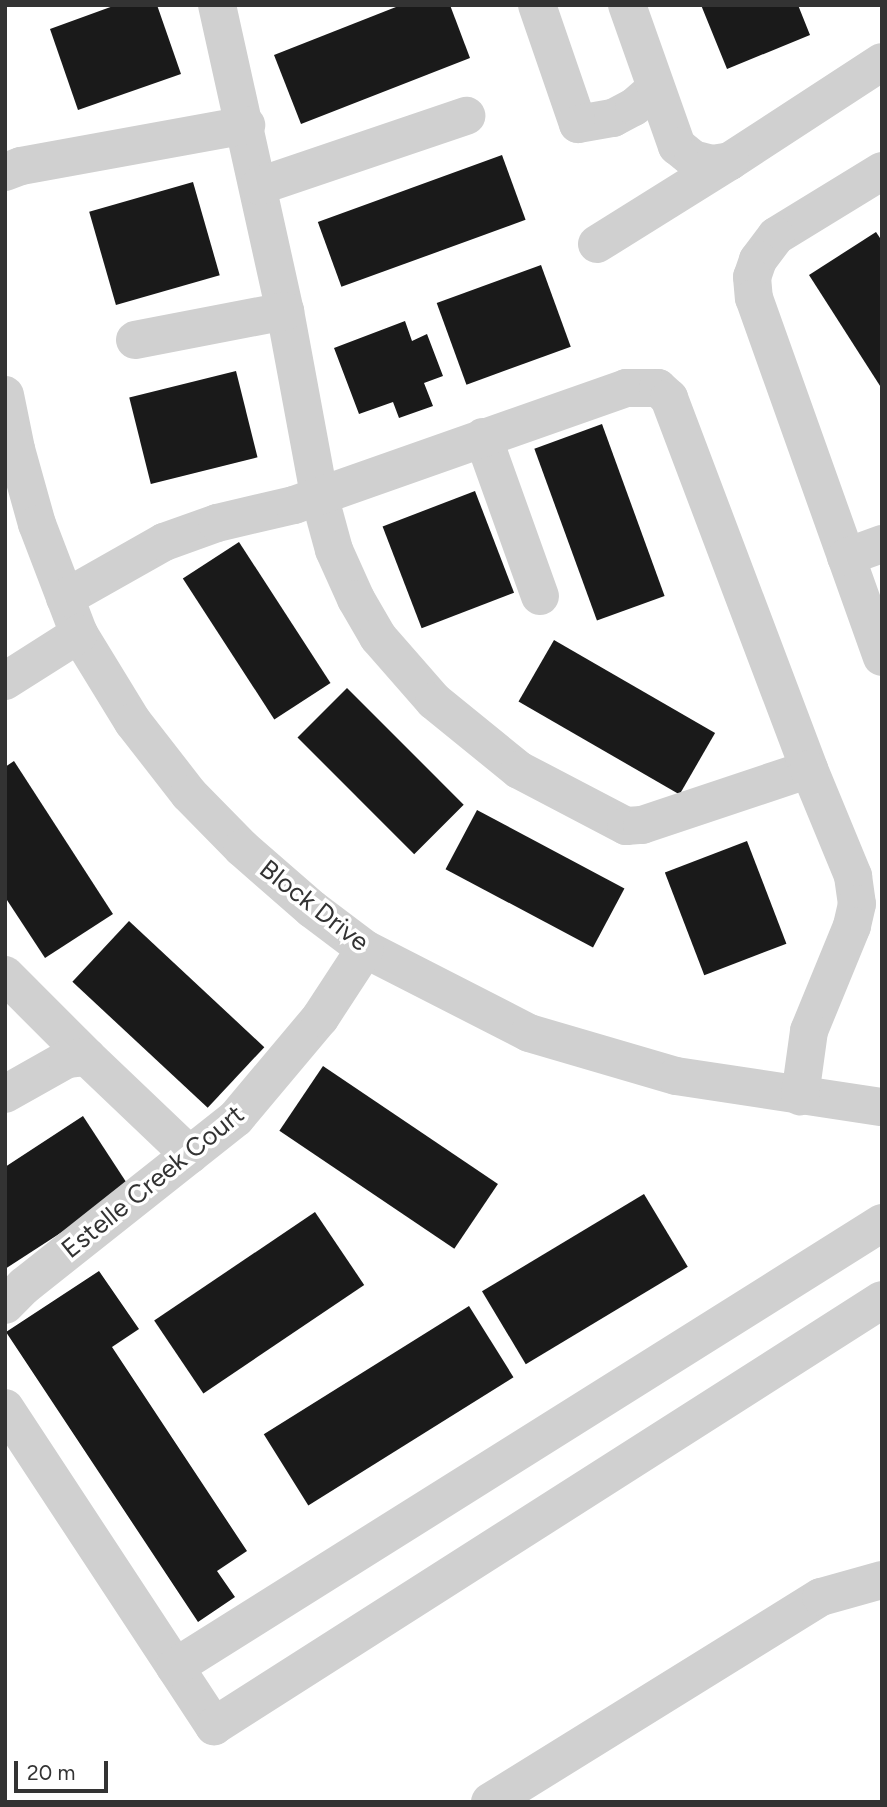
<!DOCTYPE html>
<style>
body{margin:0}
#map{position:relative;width:887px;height:1807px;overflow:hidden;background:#fff;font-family:Figtree,sans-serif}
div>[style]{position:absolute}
.building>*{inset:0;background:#1a1a1a;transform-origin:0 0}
.minor>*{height:38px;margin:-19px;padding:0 19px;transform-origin:19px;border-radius:19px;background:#d0d0d0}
span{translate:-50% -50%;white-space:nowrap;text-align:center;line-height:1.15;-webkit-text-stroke:7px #fff;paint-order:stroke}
.street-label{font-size:26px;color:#333}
.frame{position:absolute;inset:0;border:7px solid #333;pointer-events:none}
.scale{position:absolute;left:14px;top:1761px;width:94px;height:32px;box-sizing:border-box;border:4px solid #333;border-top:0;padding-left:9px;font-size:21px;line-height:24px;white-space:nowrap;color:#333;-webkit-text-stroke:5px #fff;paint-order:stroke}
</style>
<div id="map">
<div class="building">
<div style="clip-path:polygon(116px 5px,157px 5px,181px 74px,78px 110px,50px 29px)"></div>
<div style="clip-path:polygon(401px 5px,450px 5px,470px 58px,301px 124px,274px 55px)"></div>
<div style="clip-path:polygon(701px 5px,798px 5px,810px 35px,727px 69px)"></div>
<div style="left:502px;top:155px;width:69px;height:196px;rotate:70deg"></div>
<div style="left:193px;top:182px;width:97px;height:108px;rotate:74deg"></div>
<div style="clip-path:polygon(876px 232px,882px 241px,882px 389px,809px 275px)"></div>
<div style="left:541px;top:265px;width:87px;height:111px;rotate:70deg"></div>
<div style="clip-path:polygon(405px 321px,412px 341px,427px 334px,443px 376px,424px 383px,433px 406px,399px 418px,393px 402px,359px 414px,334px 348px)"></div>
<div style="left:236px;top:371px;width:89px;height:110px;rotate:76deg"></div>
<div style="left:602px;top:424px;width:183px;height:72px;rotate:70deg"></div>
<div style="left:475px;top:491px;width:109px;height:99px;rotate:69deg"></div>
<div style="left:239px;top:542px;width:168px;height:67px;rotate:57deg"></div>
<div style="left:554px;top:640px;width:186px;height:71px;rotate:30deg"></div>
<div style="left:347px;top:688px;width:165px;height:70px;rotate:45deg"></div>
<div style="clip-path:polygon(14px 761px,113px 914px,45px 958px,5px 897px,5px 767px)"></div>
<div style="left:477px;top:810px;width:167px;height:67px;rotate:28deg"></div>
<div style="left:747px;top:841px;width:110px;height:88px;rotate:69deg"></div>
<div style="left:129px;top:921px;width:185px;height:83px;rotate:43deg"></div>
<div style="left:323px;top:1066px;width:211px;height:78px;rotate:34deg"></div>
<div style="clip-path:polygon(83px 1116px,130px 1188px,5px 1269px,5px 1167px)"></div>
<div style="left:644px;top:1194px;width:85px;height:189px;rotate:59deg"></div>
<div style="left:315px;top:1212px;width:88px;height:194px;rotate:56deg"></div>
<div style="clip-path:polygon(99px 1271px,139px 1329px,112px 1347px,247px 1551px,217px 1571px,235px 1597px,198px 1622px,6px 1332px)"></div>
<div style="left:469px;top:1306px;width:84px;height:242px;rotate:58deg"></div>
</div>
<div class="minor">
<div style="left:217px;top:5px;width:313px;rotate:77.5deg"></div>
<div style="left:285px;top:311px;width:187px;rotate:79.5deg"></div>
<div style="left:319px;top:495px;width:57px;rotate:74.7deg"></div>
<div style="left:334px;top:550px;width:54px;rotate:65.8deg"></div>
<div style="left:356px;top:599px;width:44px;rotate:59.9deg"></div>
<div style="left:378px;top:637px;width:85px;rotate:48.8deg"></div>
<div style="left:434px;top:701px;width:109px;rotate:39.1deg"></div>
<div style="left:519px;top:770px;width:121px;rotate:27.6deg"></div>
<div style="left:626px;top:826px;width:16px;rotate:-4deg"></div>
<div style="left:642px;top:825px;width:176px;rotate:-18.5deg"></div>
<div style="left:537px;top:5px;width:126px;rotate:71deg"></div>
<div style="left:578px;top:124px;width:36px;rotate:-10deg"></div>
<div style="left:613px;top:118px;width:24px;rotate:-28deg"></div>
<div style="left:634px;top:107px;width:28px;rotate:-41deg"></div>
<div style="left:627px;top:5px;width:150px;rotate:70.5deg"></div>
<div style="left:677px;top:146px;width:21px;rotate:39deg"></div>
<div style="left:693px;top:159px;width:20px;rotate:15deg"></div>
<div style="left:712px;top:164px;width:18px;rotate:-9deg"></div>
<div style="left:730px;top:161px;width:181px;rotate:-33.1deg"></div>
<div style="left:882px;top:171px;width:124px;rotate:148.5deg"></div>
<div style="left:776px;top:236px;width:30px;rotate:127deg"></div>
<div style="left:758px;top:260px;width:18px;rotate:109deg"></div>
<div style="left:752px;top:277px;width:21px;rotate:85deg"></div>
<div style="left:754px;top:298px;width:381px;rotate:70.4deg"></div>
<div style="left:5px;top:172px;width:17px;rotate:-21deg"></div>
<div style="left:21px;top:166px;width:229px;rotate:-10.3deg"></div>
<div style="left:259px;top:186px;width:219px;rotate:-18.7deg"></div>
<div style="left:597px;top:244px;width:157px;rotate:-32deg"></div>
<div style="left:135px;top:340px;width:153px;rotate:-10.9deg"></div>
<div style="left:5px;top:395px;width:55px;rotate:78.5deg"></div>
<div style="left:16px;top:449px;width:78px;rotate:74.4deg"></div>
<div style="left:37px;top:524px;width:118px;rotate:69.1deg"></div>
<div style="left:79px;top:634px;width:103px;rotate:58.5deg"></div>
<div style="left:133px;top:722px;width:91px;rotate:52.1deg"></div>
<div style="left:189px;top:794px;width:76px;rotate:45.5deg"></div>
<div style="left:242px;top:848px;width:93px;rotate:41.1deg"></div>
<div style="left:312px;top:909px;width:66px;rotate:37deg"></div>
<div style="left:365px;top:949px;width:184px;rotate:27.1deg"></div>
<div style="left:529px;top:1033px;width:153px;rotate:16.3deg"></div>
<div style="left:676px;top:1076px;width:208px;rotate:8.6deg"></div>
<div style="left:483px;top:437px;width:169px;rotate:70.3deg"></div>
<div style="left:846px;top:557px;width:38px;rotate:-20deg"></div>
<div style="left:65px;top:598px;width:114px;rotate:-29.5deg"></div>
<div style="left:164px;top:542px;width:56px;rotate:-19.7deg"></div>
<div style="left:217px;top:523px;width:79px;rotate:-13.2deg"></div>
<div style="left:294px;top:505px;width:352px;rotate:-19.4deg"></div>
<div style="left:626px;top:388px;width:32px"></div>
<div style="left:658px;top:388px;width:15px;rotate:42deg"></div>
<div style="left:669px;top:398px;width:397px;rotate:69.3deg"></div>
<div style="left:809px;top:769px;width:116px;rotate:67.6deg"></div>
<div style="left:853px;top:876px;width:28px;rotate:82deg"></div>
<div style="left:857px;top:904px;width:23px;rotate:103deg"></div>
<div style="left:852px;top:926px;width:113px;rotate:112.3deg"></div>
<div style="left:809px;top:1031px;width:66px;rotate:97.9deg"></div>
<div style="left:5px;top:681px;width:88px;rotate:-32.4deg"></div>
<div style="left:5px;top:975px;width:116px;rotate:45deg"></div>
<div style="left:5px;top:1094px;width:71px;rotate:-29.4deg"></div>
<div style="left:67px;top:1059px;width:20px;rotate:-6deg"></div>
<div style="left:87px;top:1057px;width:142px;rotate:43.6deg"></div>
<div style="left:5px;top:1305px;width:27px;rotate:-45deg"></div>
<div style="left:24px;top:1286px;width:270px;rotate:-38.4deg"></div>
<div style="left:236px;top:1118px;width:131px;rotate:-50deg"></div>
<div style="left:320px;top:1018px;width:82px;rotate:-56.9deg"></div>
<div style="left:5px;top:1408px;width:381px;rotate:56.7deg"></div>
<div style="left:214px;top:1726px;width:792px;rotate:-32.53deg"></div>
<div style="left:175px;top:1667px;width:835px;rotate:-32.13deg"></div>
<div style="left:490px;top:1802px;width:389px;rotate:-31.8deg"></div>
<div style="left:821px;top:1597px;width:63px;rotate:-15.6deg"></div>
</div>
<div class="street-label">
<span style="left:314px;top:906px;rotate:38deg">Block Drive</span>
<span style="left:153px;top:1182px;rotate:-39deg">Estelle Creek Court</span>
</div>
<div class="frame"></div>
<div class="scale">20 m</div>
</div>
